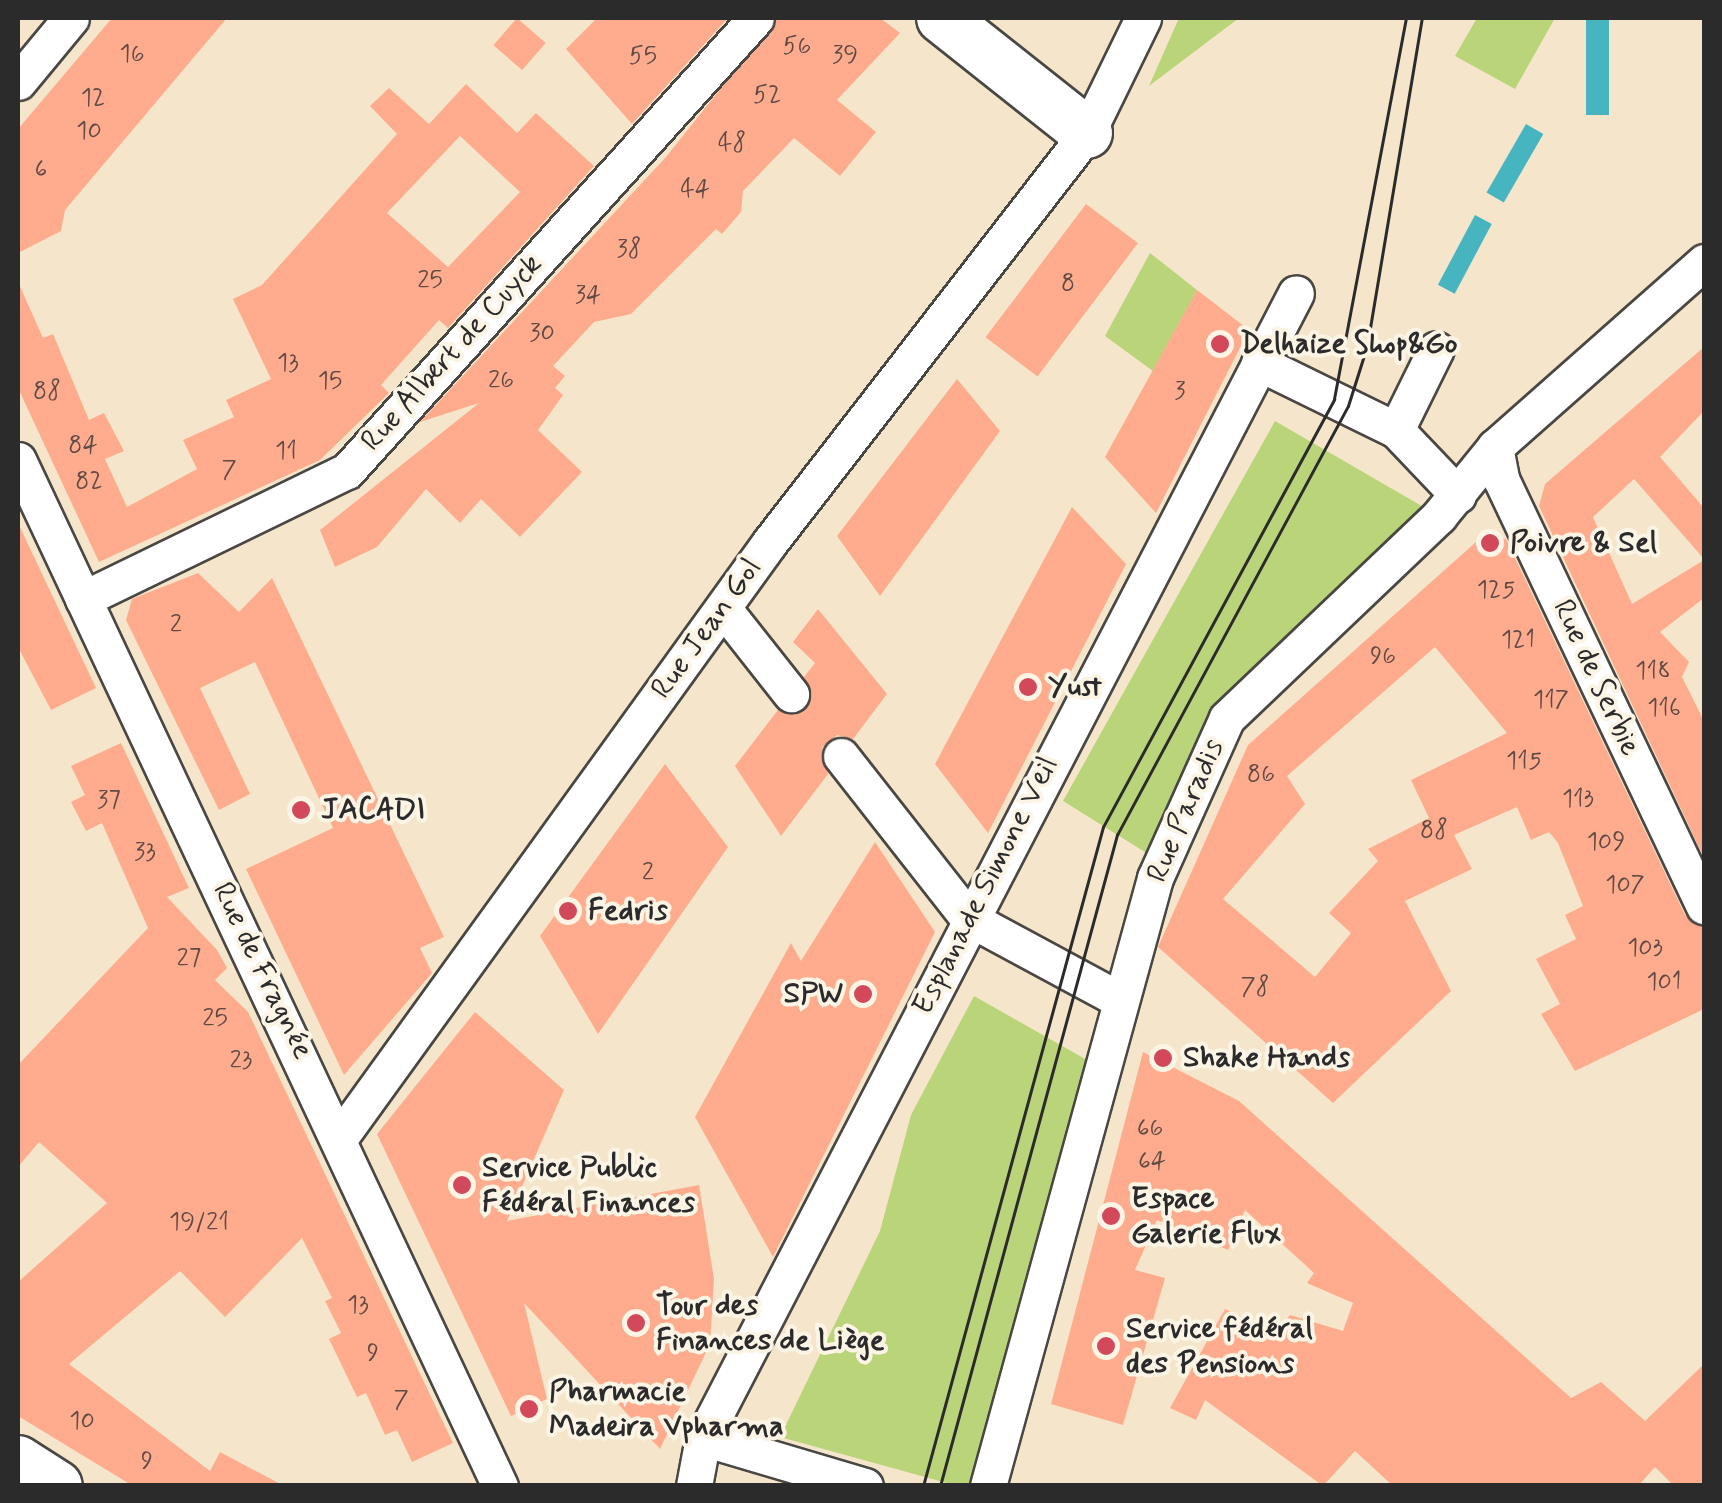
<!DOCTYPE html>
<meta charset="utf-8">
<style>
body{margin:0}
#map{position:relative;width:1722px;height:1503px;overflow:hidden;background:#f5e6cb;font-family:Mynerve,sans-serif}
div>[style]{position:absolute}
.green>*{inset:0;background:#bad479}
.water>*{inset:0;background:#46b5bf;transform-origin:0 0}
.building>*{inset:0;background:#feac8d;transform-origin:0 0}
.roads{filter:drop-shadow(2px 0 #494743) drop-shadow(-2px 0 #494743) drop-shadow(0 2px #494743) drop-shadow(0 -2px #494743)}
.street>*{height:35px;margin:-17.5px;padding:0 17.5px;transform-origin:17.5px;border-radius:17.5px;background:#fff}
.secondary>*{height:50px;margin:-25px;padding:0 25px;transform-origin:25px;border-radius:25px;background:#fff}
.tram>*{height:2.5px;margin:-1.25px;padding:0 1.25px;transform-origin:1.25px;border-radius:1.25px;background:#2b2b2b}
.dots>*{width:28px;height:28px;translate:-50% -50%;box-sizing:border-box;border:5px solid #fcf5e5;border-radius:50%}
span{translate:-50% -50%;white-space:nowrap;text-align:center;line-height:1.15;-webkit-text-stroke:8px #fcf5e5;paint-order:stroke}
.number-label{font-size:25px;color:#604b44}
.number-label span{-webkit-text-stroke-width:0}
.poi-label{font-size:30px;color:#2b2b2b;font-weight:700}
.left{translate:0 -50%;text-align:left}
.right{translate:-100% -50%;text-align:right}
.street-label{font-size:30px;color:#2b2b2b}
.frame{position:absolute;inset:0;border:20px solid #2b2b2b;pointer-events:none}
</style>
<div id="map">
<div class="green">
<div style="clip-path:polygon(1179px 18px,1239px 18px,1149px 86px)"></div>
<div style="clip-path:polygon(1477px 18px,1555px 18px,1515px 89px,1455px 56px)"></div>
<div style="clip-path:polygon(1150px 253px,1197px 290px,1153px 371px,1105px 336px)"></div>
<div style="clip-path:polygon(1275px 421px,1439px 516px,1254px 687px,1161px 862px,1063px 801px)"></div>
<div style="clip-path:polygon(974px 996px,1101px 1068px,988px 1485px,954px 1485px,780px 1437px,880px 1231px,911px 1115px)"></div>
</div>
<div class="water">
<div style="left:1586px;top:18px;width:23px;height:97px"></div>
<div style="left:1526px;top:124px;width:20px;height:79px;rotate:30deg"></div>
<div style="left:1475px;top:215px;width:19px;height:79px;rotate:28deg"></div>
</div>
<div class="building">
<div style="clip-path:polygon(112px 18px,227px 18px,65px 210px,61px 231px,18px 253px,18px 129px)"></div>
<div style="left:517px;top:18px;width:38px;height:36px;rotate:41deg"></div>
<div style="clip-path:polygon(597px 18px,728px 18px,632px 124px,566px 49px)"></div>
<div style="clip-path:polygon(777px 18px,880px 18px,900px 33px,837px 100px,876px 132px,840px 176px,794px 138px,743px 191px,741px 212px,722px 234px,716px 229px,631px 314px,594px 322px,553px 366px,565px 376px,555px 388px,563px 395px,538px 430px,582px 472px,520px 537px,481px 499px,460px 523px,426px 489px,377px 547px,335px 567px,320px 530px,479px 403px,420px 422px,666px 157px)"></div>
<div style="clip-path:polygon(evenodd,466px 84px,517px 133px,536px 113px,594px 166px,448px 328px,439px 320px,381px 385px,389px 393px,320px 460px,99px 562px,18px 388px,18px 282px,43px 338px,53px 334px,89px 420px,104px 413px,124px 451px,105px 459px,127px 507px,197px 469px,183px 440px,234px 417px,226px 400px,271px 379px,233px 299px,262px 285px,397px 134px,370px 106px,389px 88px,429px 124px,466px 84px,460px 136px,520px 192px,448px 267px,387px 213px,460px 136px)"></div>
<div style="left:1086px;top:204px;width:65px;height:167px;rotate:37deg"></div>
<div style="clip-path:polygon(1197px 290px,1249px 330px,1156px 513px,1105px 457px)"></div>
<div style="clip-path:polygon(1704px 347px,1704px 411px,1660px 457px,1704px 508px,1704px 559px,1634px 479px,1593px 517px,1632px 604px,1704px 560px,1704px 598px,1660px 632px,1689px 662px,1682px 677px,1704px 721px,1704px 858px,1539px 506px,1545px 484px)"></div>
<div style="clip-path:polygon(957px 379px,1000px 431px,880px 596px,837px 536px)"></div>
<div style="clip-path:polygon(1072px 507px,1126px 564px,988px 833px,935px 764px)"></div>
<div style="clip-path:polygon(18px 523px,96px 688px,51px 710px,18px 647px)"></div>
<div style="clip-path:polygon(evenodd,1485px 534px,1506px 539px,1685px 915px,1704px 927px,1704px 1009px,1575px 1071px,1541px 1014px,1560px 1004px,1536px 959px,1576px 939px,1565px 915px,1583px 906px,1558px 843px,1549px 832px,1531px 840px,1517px 807px,1454px 835px,1472px 869px,1405px 901px,1451px 991px,1333px 1103px,1158px 947px,1248px 745px,1485px 534px,1435px 647px,1507px 733px,1411px 780px,1429px 818px,1368px 849px,1378px 861px,1329px 913px,1351px 933px,1315px 977px,1223px 899px,1305px 804px,1287px 776px,1435px 647px)"></div>
<div style="clip-path:polygon(198px 573px,239px 612px,272px 578px,444px 937px,420px 948px,432px 973px,344px 1075px,246px 869px,333px 828px,255px 662px,200px 688px,250px 794px,219px 810px,126px 620px,132px 599px)"></div>
<div style="clip-path:polygon(818px 609px,887px 694px,853px 739px,837px 735px,822px 747px,828px 774px,781px 836px,735px 766px,778px 710px,795px 715px,810px 703px,804px 677px,815px 663px,793px 642px)"></div>
<div style="clip-path:polygon(121px 743px,189px 888px,167px 897px,217px 950px,227px 968px,215px 980px,248px 1012px,453px 1443px,412px 1462px,397px 1430px,385px 1435px,366px 1393px,357px 1397px,329px 1339px,341px 1333px,325px 1301px,332px 1298px,302px 1238px,225px 1317px,180px 1271px,69px 1364px,210px 1471px,220px 1452px,284px 1486px,133px 1486px,18px 1416px,18px 1282px,107px 1203px,39px 1142px,18px 1167px,18px 1065px,148px 928px,102px 823px,86px 831px,71px 802px,85px 795px,71px 766px)"></div>
<div style="clip-path:polygon(665px 764px,728px 847px,598px 1034px,540px 936px)"></div>
<div style="clip-path:polygon(875px 842px,935px 932px,773px 1257px,695px 1117px,791px 943px,801px 961px)"></div>
<div style="clip-path:polygon(475px 1012px,564px 1090px,507px 1221px,699px 1185px,714px 1279px,710px 1344px,660px 1449px,524px 1303px,547px 1399px,511px 1416px,377px 1134px)"></div>
<div style="clip-path:polygon(1143px 1052px,1239px 1101px,1571px 1398px,1601px 1382px,1645px 1421px,1704px 1364px,1704px 1486px,1674px 1486px,1655px 1467px,1638px 1486px,1393px 1486px,1355px 1451px,1323px 1486px,1205px 1400px,1196px 1420px,1170px 1408px,1225px 1309px,1275px 1332px,1290px 1315px,1343px 1331px,1353px 1303px,1307px 1283px,1314px 1273px,1245px 1210px,1228px 1250px,1157px 1220px,1135px 1270px,1165px 1278px,1123px 1425px,1051px 1404px)"></div>
</div>
<div class="roads">
<div class="street">
<div style="left:18px;top:82px;width:83px;rotate:-50.4deg"></div>
<div style="left:1259px;top:363px;width:153px;rotate:26.1deg"></div>
<div style="left:1396px;top:430px;width:90px;rotate:-63.7deg"></div>
<div style="left:1396px;top:430px;width:90px;rotate:46.4deg"></div>
<div style="left:1495px;top:447px;width:33px;rotate:79deg"></div>
<div style="left:1501px;top:479px;width:473px;rotate:64.6deg"></div>
<div style="left:18px;top:460px;width:1134px;rotate:64.84deg"></div>
<div style="left:83px;top:599px;width:293px;rotate:-25.9deg"></div>
<div style="left:347px;top:471px;width:610px;rotate:-47.92deg"></div>
<div style="left:723px;top:608px;width:110px;rotate:51.7deg"></div>
<div style="left:841px;top:756px;width:206px;rotate:51.9deg"></div>
<div style="left:968px;top:918px;width:173px;rotate:28.3deg"></div>
<div style="left:341px;top:1136px;width:733px;rotate:-54.16deg"></div>
<div style="left:770px;top:542px;width:517px;rotate:-52.22deg"></div>
<div style="left:1087px;top:133px;width:128px;rotate:-64deg"></div>
<div style="left:703px;top:1438px;width:169px;rotate:16.5deg"></div>
<div style="left:694px;top:1486px;width:49px;rotate:-79.4deg"></div>
<div style="left:703px;top:1438px;width:1289px;rotate:-62.62deg"></div>
<div style="left:988px;top:1486px;width:631px;rotate:-74.64deg"></div>
<div style="left:1155px;top:878px;width:175px;rotate:-65.8deg"></div>
<div style="left:1227px;top:718px;width:293px;rotate:-43.6deg"></div>
<div style="left:1439px;top:516px;width:89px;rotate:-50.9deg"></div>
<div style="left:1495px;top:447px;width:279px;rotate:-41.5deg"></div>
</div>
<div class="secondary">
<div style="left:942px;top:18px;width:185px;rotate:38.4deg"></div>
<div style="left:18px;top:1461px;width:46px;rotate:32.7deg"></div>
</div>
</div>
<div class="tram">
<div style="left:923px;top:1486px;width:683px;rotate:-74.72deg"></div>
<div style="left:1103px;top:827px;width:486px;rotate:-61.6deg"></div>
<div style="left:1334px;top:399px;width:388px;rotate:-79.3deg"></div>
<div style="left:940px;top:1486px;width:675px;rotate:-74.79deg"></div>
<div style="left:1117px;top:835px;width:487px;rotate:-61.7deg"></div>
<div style="left:1348px;top:406px;width:63px;rotate:-72.4deg"></div>
<div style="left:1367px;top:346px;width:333px;rotate:-80.5deg"></div>
</div>
<div class="dots">
<div style="left:1220px;top:344px;background:#d1495b"></div>
<div style="left:1490px;top:543px;background:#d1495b"></div>
<div style="left:1028px;top:687px;background:#d1495b"></div>
<div style="left:301px;top:810px;background:#d1495b"></div>
<div style="left:568px;top:911px;background:#d1495b"></div>
<div style="left:863px;top:994px;background:#d1495b"></div>
<div style="left:1163px;top:1058px;background:#d1495b"></div>
<div style="left:462px;top:1185px;background:#d1495b"></div>
<div style="left:1111px;top:1216px;background:#d1495b"></div>
<div style="left:636px;top:1323px;background:#d1495b"></div>
<div style="left:1106px;top:1346px;background:#d1495b"></div>
<div style="left:529px;top:1409px;background:#d1495b"></div>
</div>
<div class="number-label">
<span style="left:797px;top:47px">56</span>
<span style="left:132px;top:55px">16</span>
<span style="left:845px;top:56px">39</span>
<span style="left:643px;top:57px">55</span>
<span style="left:767px;top:96px">52</span>
<span style="left:93px;top:99px">12</span>
<span style="left:89px;top:132px">10</span>
<span style="left:732px;top:144px">48</span>
<span style="left:41px;top:170px">6</span>
<span style="left:695px;top:190px">44</span>
<span style="left:629px;top:250px">38</span>
<span style="left:430px;top:281px">25</span>
<span style="left:1068px;top:284px">8</span>
<span style="left:588px;top:296px">34</span>
<span style="left:542px;top:334px">30</span>
<span style="left:288px;top:364px">13</span>
<span style="left:501px;top:381px">26</span>
<span style="left:330px;top:382px">15</span>
<span style="left:47px;top:392px">88</span>
<span style="left:1180px;top:392px">3</span>
<span style="left:83px;top:446px">84</span>
<span style="left:286px;top:452px">11</span>
<span style="left:229px;top:471px">7</span>
<span style="left:89px;top:482px">82</span>
<span style="left:1496px;top:591px">125</span>
<span style="left:176px;top:625px">2</span>
<span style="left:1518px;top:641px">121</span>
<span style="left:1383px;top:657px">96</span>
<span style="left:1653px;top:672px">118</span>
<span style="left:1551px;top:701px">117</span>
<span style="left:1664px;top:709px">116</span>
<span style="left:1524px;top:762px">115</span>
<span style="left:1261px;top:775px">86</span>
<span style="left:1578px;top:800px">113</span>
<span style="left:109px;top:801px">37</span>
<span style="left:1434px;top:831px">88</span>
<span style="left:1606px;top:843px">109</span>
<span style="left:145px;top:853px">33</span>
<span style="left:648px;top:873px">2</span>
<span style="left:1625px;top:886px">107</span>
<span style="left:1645px;top:949px">103</span>
<span style="left:189px;top:959px">27</span>
<span style="left:1664px;top:983px">101</span>
<span style="left:1255px;top:988px">78</span>
<span style="left:215px;top:1019px">25</span>
<span style="left:241px;top:1061px">23</span>
<span style="left:1150px;top:1129px">66</span>
<span style="left:1152px;top:1162px">64</span>
<span style="left:199px;top:1223px">19/21</span>
<span style="left:358px;top:1306px">13</span>
<span style="left:373px;top:1354px">9</span>
<span style="left:401px;top:1401px">7</span>
<span style="left:82px;top:1422px">10</span>
<span style="left:147px;top:1462px">9</span>
</div>
<div class="poi-label">
<span class="left" style="left:1240px;top:344px">Delhaize Shop&amp;Go</span>
<span class="left" style="left:1510px;top:543px">Poivre &amp; Sel</span>
<span class="left" style="left:1048px;top:687px">Yust</span>
<span class="left" style="left:321px;top:810px">JACADI</span>
<span class="left" style="left:588px;top:911px">Fedris</span>
<span class="right" style="left:843px;top:994px">SPW</span>
<span class="left" style="left:1183px;top:1058px">Shake Hands</span>
<span class="left" style="left:482px;top:1185px">Service Public<br>Fédéral Finances</span>
<span class="left" style="left:1131px;top:1216px">Espace<br>Galerie Flux</span>
<span class="left" style="left:656px;top:1323px">Tour des<br>Finances de Liège</span>
<span class="left" style="left:1126px;top:1346px">Service fédéral<br>des Pensions</span>
<span class="left" style="left:549px;top:1409px">Pharmacie<br>Madeira Vpharma</span>
</div>
<div class="street-label">
<span style="left:452px;top:353px;rotate:-48deg">Rue Albert de Cuyck</span>
<span style="left:707px;top:629px;rotate:-54deg">Rue Jean Gol</span>
<span style="left:1596px;top:678px;rotate:65deg">Rue de Serbie</span>
<span style="left:1186px;top:811px;rotate:-67deg">Rue Paradis</span>
<span style="left:986px;top:886px;rotate:-63deg">Esplanade Simone Veil</span>
<span style="left:262px;top:971px;rotate:64deg">Rue de Fragnée</span>
</div>
<div class="frame"></div>
</div>
